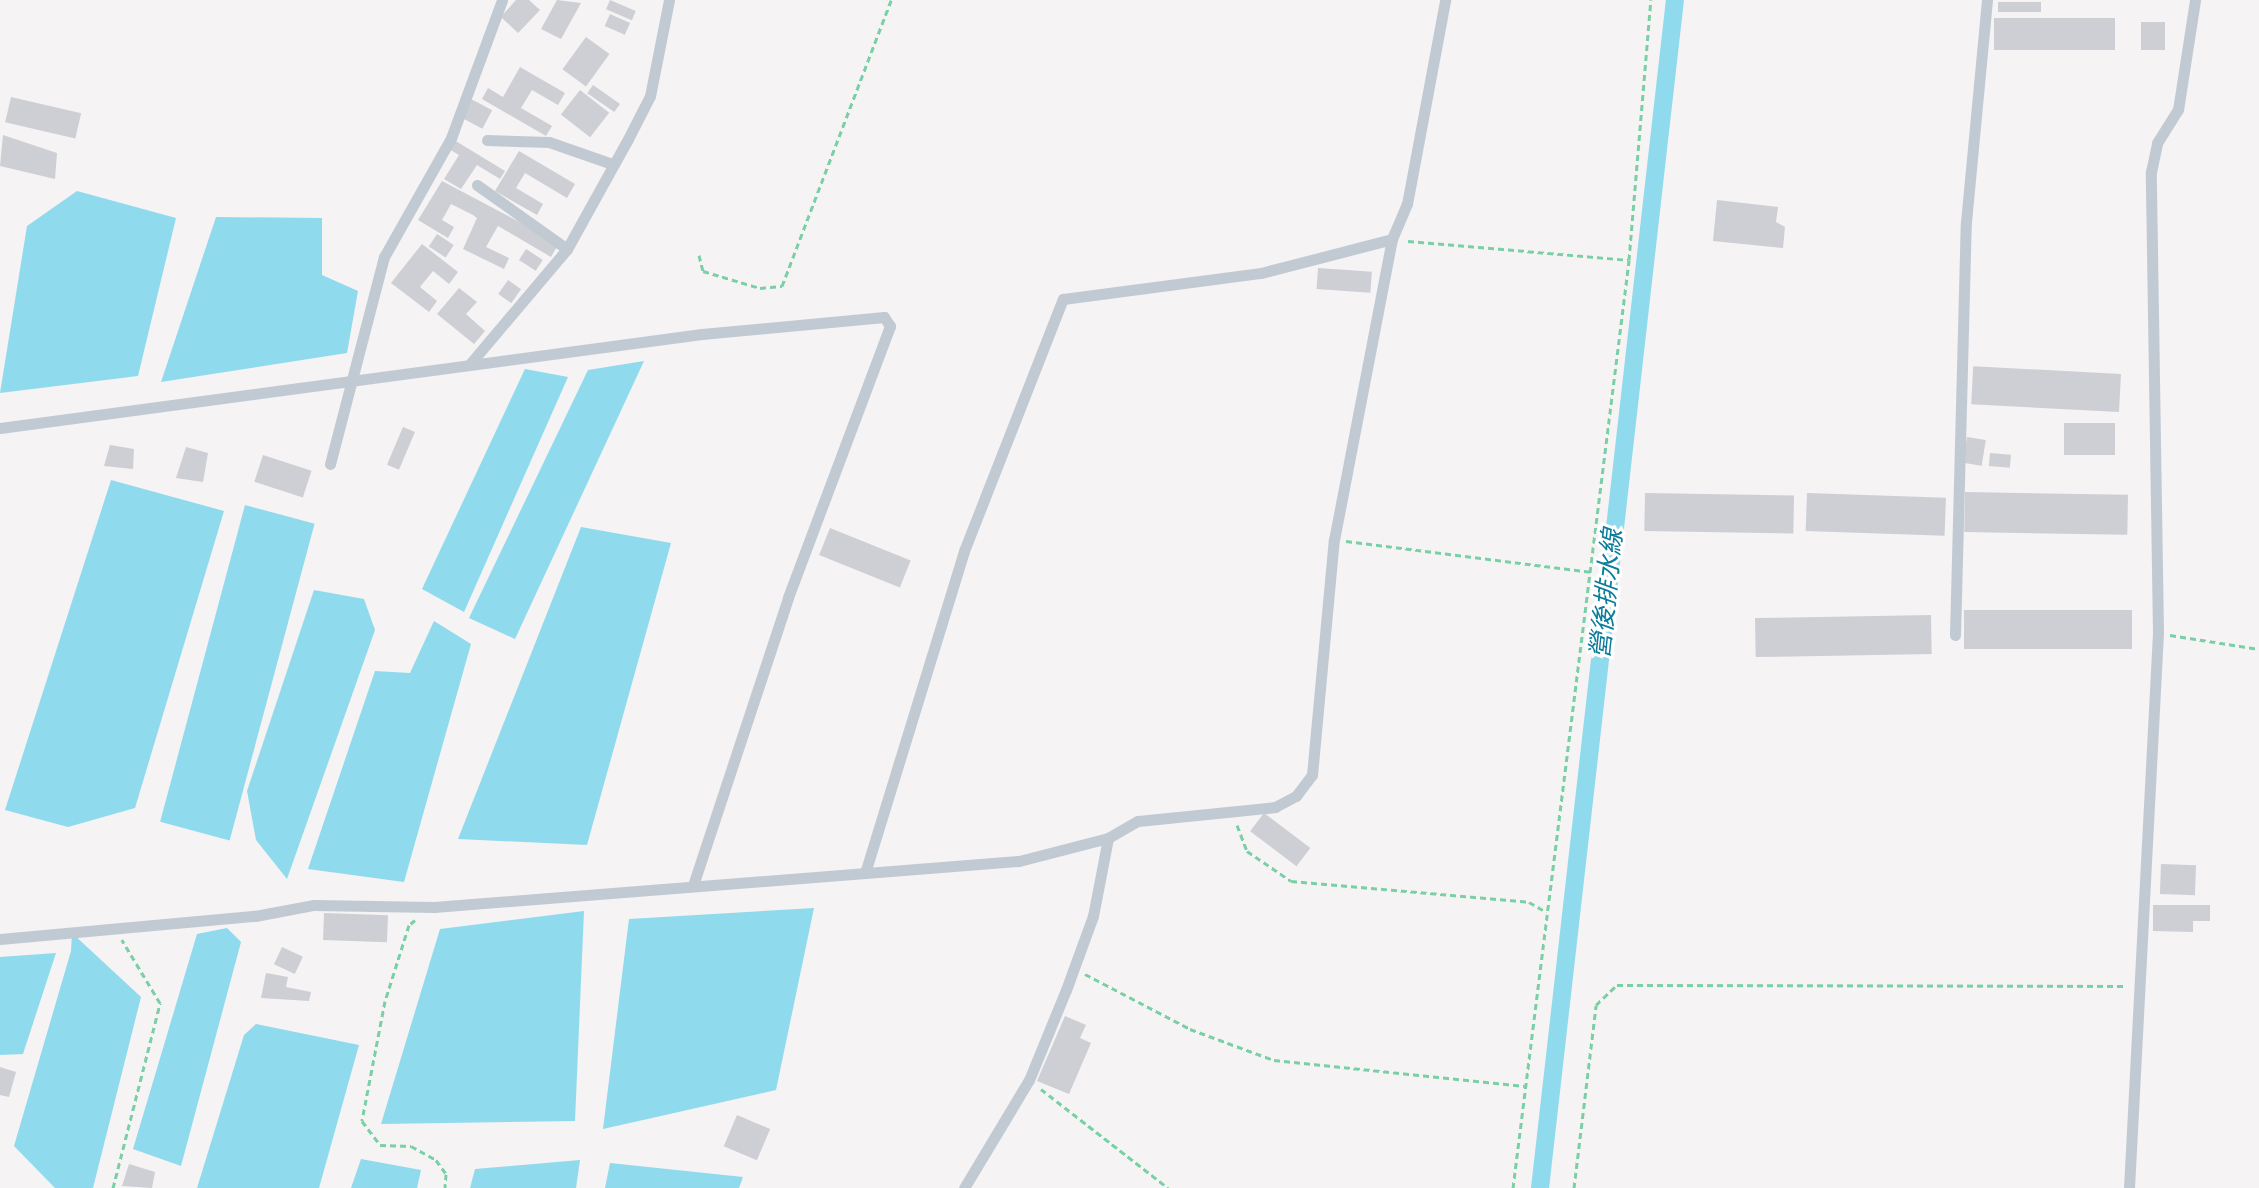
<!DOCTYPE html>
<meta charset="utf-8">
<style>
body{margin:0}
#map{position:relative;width:2259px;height:1188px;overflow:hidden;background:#f5f3f3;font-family:Montserrat,"Noto Sans TC",sans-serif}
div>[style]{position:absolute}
.water>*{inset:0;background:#90daee;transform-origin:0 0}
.canal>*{height:18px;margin:-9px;padding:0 9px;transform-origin:9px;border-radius:9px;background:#90daee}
.building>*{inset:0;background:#cdcfd5;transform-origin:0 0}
.path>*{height:3px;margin-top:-1.5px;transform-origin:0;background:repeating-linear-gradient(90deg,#7ad0a6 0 6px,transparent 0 10px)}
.service>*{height:11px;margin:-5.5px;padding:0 5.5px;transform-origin:5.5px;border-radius:5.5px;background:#c1cad2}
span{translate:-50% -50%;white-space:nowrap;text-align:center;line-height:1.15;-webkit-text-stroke:6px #fff;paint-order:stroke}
.water-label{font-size:26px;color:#0c7c9b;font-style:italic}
</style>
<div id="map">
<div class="water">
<div style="clip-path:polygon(77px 191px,176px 218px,138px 376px,0 393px,27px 226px)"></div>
<div style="clip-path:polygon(216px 217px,322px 218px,322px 275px,358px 291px,347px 353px,161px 382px)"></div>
<div style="clip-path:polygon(644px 361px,515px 639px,469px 618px,588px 370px)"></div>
<div style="clip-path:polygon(525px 369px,568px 377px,464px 612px,422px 589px)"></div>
<div style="clip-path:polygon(111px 480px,224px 511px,135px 808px,68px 827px,5px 810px)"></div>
<div style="left:245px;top:505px;width:72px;height:328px;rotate:15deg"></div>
<div style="clip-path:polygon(581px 527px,671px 543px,587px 845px,458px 839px)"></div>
<div style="clip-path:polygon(314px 590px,364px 599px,375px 630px,287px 879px,256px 840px,247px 791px)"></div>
<div style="clip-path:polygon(434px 621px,471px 644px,404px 882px,308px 869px,375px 671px,410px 673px)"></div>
<div style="clip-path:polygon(814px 908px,776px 1090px,603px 1129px,629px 919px)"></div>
<div style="clip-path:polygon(584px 911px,575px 1121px,381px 1124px,440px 929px)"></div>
<div style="clip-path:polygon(227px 928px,241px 942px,181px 1166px,133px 1149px,197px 934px)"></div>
<div style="clip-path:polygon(72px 933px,141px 997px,93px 1188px,55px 1188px,14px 1146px,71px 951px)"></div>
<div style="clip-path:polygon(56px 953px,23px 1054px,0 1055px,0 957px)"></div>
<div style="clip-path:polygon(256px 1024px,359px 1045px,319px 1188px,197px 1188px,244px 1035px)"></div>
<div style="clip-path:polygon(361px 1159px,421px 1170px,417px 1188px,351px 1188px)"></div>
<div style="clip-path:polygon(580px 1160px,576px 1188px,470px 1188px,475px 1169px)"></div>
<div style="clip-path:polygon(610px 1163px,743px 1177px,739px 1188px,605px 1188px)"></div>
</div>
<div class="canal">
<div style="left:1540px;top:1188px;width:1196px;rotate:-83.52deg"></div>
</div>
<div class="building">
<div style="clip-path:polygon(516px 0,529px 0,540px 10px,518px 33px,501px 17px)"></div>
<div style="clip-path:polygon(557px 0,581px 3px,561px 39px,541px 29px)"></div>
<div style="left:610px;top:0;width:28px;height:10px;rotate:23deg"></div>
<div style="left:1998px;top:2px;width:43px;height:10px"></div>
<div style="left:610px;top:14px;width:22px;height:13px;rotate:24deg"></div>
<div style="left:1994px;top:18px;width:121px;height:32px"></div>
<div style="left:2141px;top:22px;width:24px;height:28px"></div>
<div style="left:586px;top:37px;width:29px;height:40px;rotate:36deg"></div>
<div style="clip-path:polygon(520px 67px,565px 93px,558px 105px,532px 90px,521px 108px,552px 126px,546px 136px,482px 99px,488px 88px,503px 97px)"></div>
<div style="left:593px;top:85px;width:33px;height:10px;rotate:35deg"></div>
<div style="left:580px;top:90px;width:37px;height:31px;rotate:38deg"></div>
<div style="left:11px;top:97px;width:72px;height:26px;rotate:13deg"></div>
<div style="left:471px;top:99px;width:24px;height:21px;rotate:28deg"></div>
<div style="clip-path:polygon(3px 135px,57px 153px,55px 179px,0 166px)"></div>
<div style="clip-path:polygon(454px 140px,505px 171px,500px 179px,477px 165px,461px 189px,444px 179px,459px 155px,449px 149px)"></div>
<div style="clip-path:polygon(519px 151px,575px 184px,567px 198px,525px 173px,516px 188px,543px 204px,537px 215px,495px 191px)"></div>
<div style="clip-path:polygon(442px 181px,559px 243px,551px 257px,498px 226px,486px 247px,509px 258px,504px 269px,463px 249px,477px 218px,473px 215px,451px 204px,442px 220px,454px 227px,448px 238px,418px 220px)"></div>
<div style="clip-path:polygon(1717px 200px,1778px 207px,1776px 222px,1785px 227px,1783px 248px,1713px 241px)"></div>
<div style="left:437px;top:234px;width:20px;height:15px;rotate:33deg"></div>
<div style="clip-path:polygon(422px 244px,458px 272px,449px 284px,433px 271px,420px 287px,437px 301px,429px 312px,391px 283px)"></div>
<div style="left:526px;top:249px;width:20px;height:13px;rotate:33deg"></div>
<div style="left:1318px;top:268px;width:54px;height:21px;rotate:4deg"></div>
<div style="left:508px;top:280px;width:16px;height:17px;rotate:35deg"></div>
<div style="clip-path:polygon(459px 288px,477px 302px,466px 314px,485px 331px,474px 344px,437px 314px)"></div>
<div style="left:2121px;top:374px;width:38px;height:148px;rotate:93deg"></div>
<div style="left:2064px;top:423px;width:51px;height:32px"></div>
<div style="left:403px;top:427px;width:13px;height:41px;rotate:23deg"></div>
<div style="left:1967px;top:437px;width:19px;height:26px;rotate:9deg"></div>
<div style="clip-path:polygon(110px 445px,134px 449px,133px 469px,104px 466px)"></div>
<div style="clip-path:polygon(186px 447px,208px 453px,203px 482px,176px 478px)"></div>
<div style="left:1990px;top:453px;width:21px;height:13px;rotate:5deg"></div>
<div style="left:263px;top:455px;width:51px;height:28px;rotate:18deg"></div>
<div style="left:1965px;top:492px;width:163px;height:40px;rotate:1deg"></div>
<div style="left:1645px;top:493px;width:149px;height:38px;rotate:1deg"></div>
<div style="left:1807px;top:493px;width:139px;height:38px;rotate:2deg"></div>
<div style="left:830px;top:528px;width:87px;height:29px;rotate:22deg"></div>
<div style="left:2132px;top:610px;width:39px;height:168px;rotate:90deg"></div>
<div style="left:1931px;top:615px;width:39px;height:176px;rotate:89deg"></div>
<div style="left:1264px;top:813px;width:58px;height:23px;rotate:37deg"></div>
<div style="left:2161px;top:864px;width:35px;height:30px;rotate:2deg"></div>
<div style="clip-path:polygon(2153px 905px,2210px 905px,2210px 921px,2193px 921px,2193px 932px,2153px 931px)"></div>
<div style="left:324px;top:913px;width:64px;height:27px;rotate:2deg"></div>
<div style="left:282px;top:947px;width:23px;height:19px;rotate:25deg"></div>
<div style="clip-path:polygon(266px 973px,288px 977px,286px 987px,311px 992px,309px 1001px,261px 998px)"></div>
<div style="clip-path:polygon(1065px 1016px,1086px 1025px,1080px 1038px,1091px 1043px,1069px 1094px,1037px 1081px)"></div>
<div style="clip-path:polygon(0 1067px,16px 1072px,9px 1097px,0 1095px)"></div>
<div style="left:737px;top:1115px;width:36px;height:34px;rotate:23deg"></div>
<div style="clip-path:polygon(129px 1164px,155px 1172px,152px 1188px,122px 1186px)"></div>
</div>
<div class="path">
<div style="left:1408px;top:241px;width:221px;rotate:4.9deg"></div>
<div style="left:699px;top:255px;width:16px;rotate:76deg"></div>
<div style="left:703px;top:271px;width:59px;rotate:16.6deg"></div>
<div style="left:760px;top:288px;width:22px;rotate:-5deg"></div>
<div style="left:782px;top:286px;width:306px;rotate:-69.1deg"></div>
<div style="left:1346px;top:541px;width:246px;rotate:7.2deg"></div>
<div style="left:2170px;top:635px;width:90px;rotate:8.9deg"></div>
<div style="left:1237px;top:825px;width:28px;rotate:69deg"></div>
<div style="left:1247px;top:851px;width:53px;rotate:34.3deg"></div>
<div style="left:1291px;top:881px;width:239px;rotate:5deg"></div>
<div style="left:1529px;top:902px;width:20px;rotate:30deg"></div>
<div style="left:415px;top:920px;width:8px;rotate:140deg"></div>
<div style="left:409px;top:925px;width:80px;rotate:107.5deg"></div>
<div style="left:385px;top:1001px;width:122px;rotate:100.9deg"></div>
<div style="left:362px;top:1121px;width:30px;rotate:53deg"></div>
<div style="left:380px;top:1145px;width:31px;rotate:2deg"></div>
<div style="left:411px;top:1146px;width:29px;rotate:29deg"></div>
<div style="left:436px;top:1160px;width:17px;rotate:54deg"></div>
<div style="left:446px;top:1174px;width:14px;rotate:94deg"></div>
<div style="left:1085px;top:974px;width:119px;rotate:27.6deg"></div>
<div style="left:1190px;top:1029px;width:90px;rotate:20.3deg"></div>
<div style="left:1274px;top:1060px;width:252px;rotate:5.9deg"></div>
<div style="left:1041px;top:1089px;width:161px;rotate:37.9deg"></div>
<div style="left:113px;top:1188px;width:191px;rotate:-75.7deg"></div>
<div style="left:160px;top:1003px;width:74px;rotate:-121.1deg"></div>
<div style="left:1513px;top:1188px;width:935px;rotate:-82.87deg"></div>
<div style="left:1629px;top:260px;width:261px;rotate:-85.2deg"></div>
<div style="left:1574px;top:1188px;width:184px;rotate:-83.1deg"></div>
<div style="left:1596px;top:1005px;width:29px;rotate:-44deg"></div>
<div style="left:1617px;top:985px;width:508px;rotate:0.11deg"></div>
</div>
<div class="service">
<div style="left:487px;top:140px;width:62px;rotate:1.8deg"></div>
<div style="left:549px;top:142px;width:67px;rotate:19.2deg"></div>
<div style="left:477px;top:185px;width:110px;rotate:35.4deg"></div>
<div style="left:469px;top:365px;width:152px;rotate:-49.8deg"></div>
<div style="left:567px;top:249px;width:126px;rotate:-61deg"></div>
<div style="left:628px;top:139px;width:48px;rotate:-62.9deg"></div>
<div style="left:650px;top:96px;width:98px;rotate:-78.8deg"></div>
<div style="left:0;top:428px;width:708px;rotate:-7.63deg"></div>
<div style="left:702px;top:334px;width:183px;rotate:-5.3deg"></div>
<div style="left:884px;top:317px;width:11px;rotate:56deg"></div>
<div style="left:890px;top:326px;width:290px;rotate:110.6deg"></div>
<div style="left:788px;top:598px;width:303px;rotate:108.3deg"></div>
<div style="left:330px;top:464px;width:214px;rotate:-75.4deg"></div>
<div style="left:384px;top:257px;width:137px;rotate:-60.6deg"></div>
<div style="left:451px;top:138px;width:147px;rotate:-69.7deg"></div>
<div style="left:1955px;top:635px;width:413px;rotate:-88.5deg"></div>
<div style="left:1966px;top:222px;width:223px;rotate:-84.6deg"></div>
<div style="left:865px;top:873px;width:337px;rotate:-72.9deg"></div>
<div style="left:964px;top:551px;width:271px;rotate:-68.6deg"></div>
<div style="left:1063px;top:299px;width:200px;rotate:-7.5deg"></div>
<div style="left:1261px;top:273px;width:135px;rotate:-14.5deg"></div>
<div style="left:0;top:939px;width:256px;rotate:-5.2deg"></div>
<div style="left:255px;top:916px;width:60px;rotate:-10.6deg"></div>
<div style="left:314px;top:905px;width:120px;rotate:1deg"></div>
<div style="left:434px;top:907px;width:587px;rotate:-4.5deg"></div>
<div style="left:1019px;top:861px;width:92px;rotate:-14.5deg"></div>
<div style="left:964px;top:1188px;width:126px;rotate:-59deg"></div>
<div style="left:1029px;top:1080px;width:97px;rotate:-67.7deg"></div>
<div style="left:1066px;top:990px;width:79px;rotate:-70deg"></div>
<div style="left:1093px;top:916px;width:79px;rotate:-79.1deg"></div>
<div style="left:1108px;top:838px;width:34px;rotate:-30deg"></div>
<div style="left:1138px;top:821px;width:138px;rotate:-5.8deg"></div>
<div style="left:1275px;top:807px;width:24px;rotate:-28deg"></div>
<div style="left:1296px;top:796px;width:26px;rotate:-53deg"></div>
<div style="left:1312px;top:775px;width:236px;rotate:-84.7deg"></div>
<div style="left:1334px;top:540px;width:307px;rotate:-79.1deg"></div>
<div style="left:1392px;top:239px;width:38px;rotate:-67deg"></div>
<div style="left:1407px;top:204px;width:208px;rotate:-79.4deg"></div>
<div style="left:2129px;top:1188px;width:556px;rotate:-87.01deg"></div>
<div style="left:2158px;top:633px;width:461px;rotate:-90.9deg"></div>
<div style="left:2151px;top:172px;width:30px;rotate:-78deg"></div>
<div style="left:2157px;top:143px;width:39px;rotate:-58deg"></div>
<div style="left:2178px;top:110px;width:111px;rotate:-81.2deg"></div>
</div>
<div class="water-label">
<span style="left:1607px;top:594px;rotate:-84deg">營後排水線</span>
</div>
</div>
